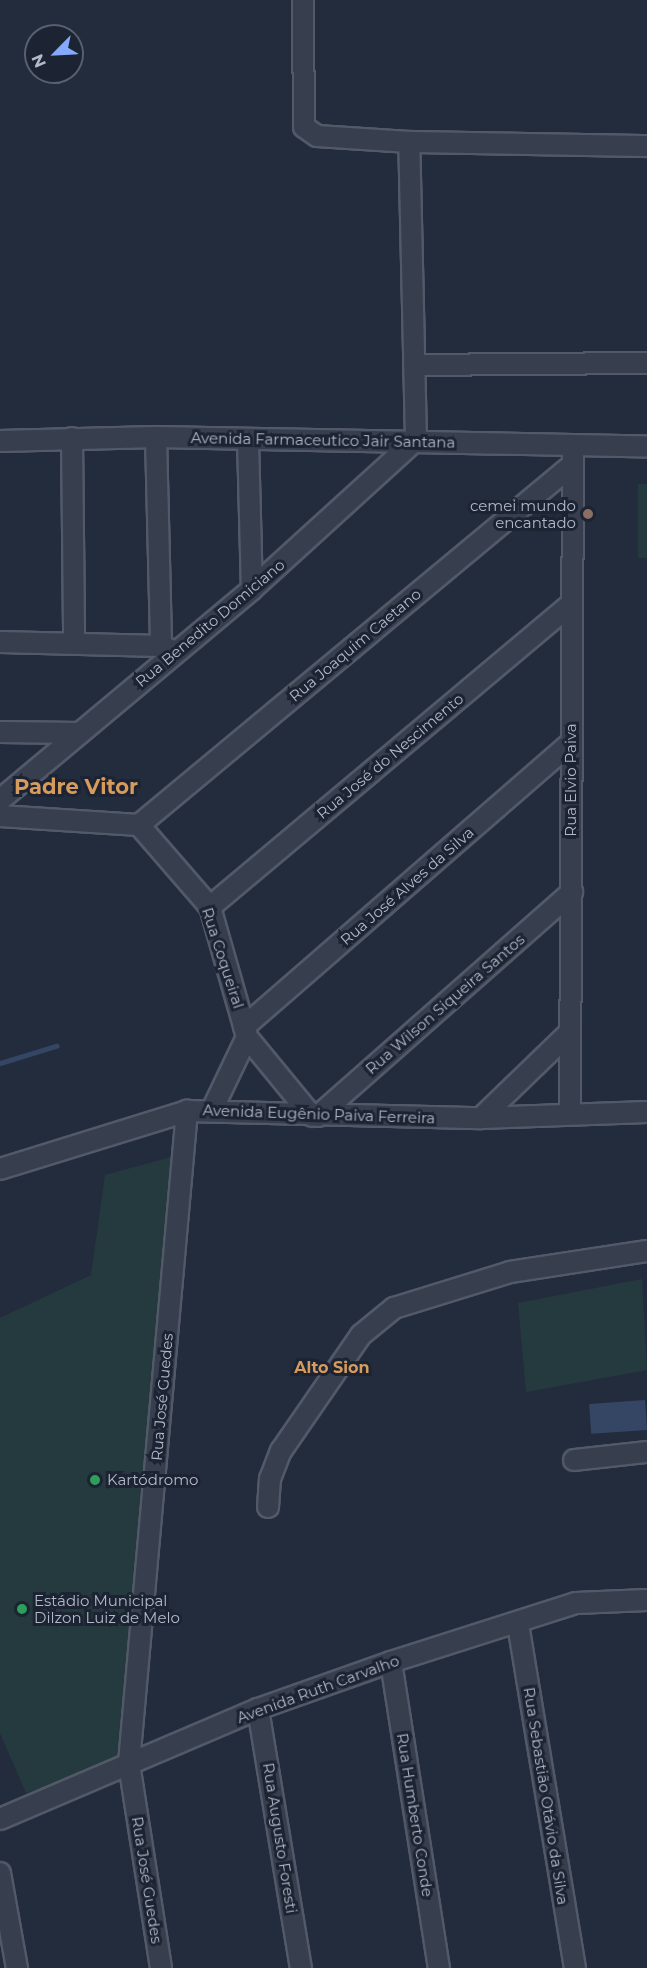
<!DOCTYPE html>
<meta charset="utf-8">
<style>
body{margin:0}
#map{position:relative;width:647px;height:1968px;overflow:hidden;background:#232c3d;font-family:Montserrat,sans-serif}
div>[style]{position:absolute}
.green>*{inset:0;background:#253a3e;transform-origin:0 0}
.water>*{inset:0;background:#354665;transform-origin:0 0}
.stream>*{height:4.5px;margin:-2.25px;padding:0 2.25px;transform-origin:2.25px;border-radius:2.25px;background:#354665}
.roads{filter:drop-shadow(2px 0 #525968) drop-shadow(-2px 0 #525968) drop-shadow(0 2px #525968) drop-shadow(0 -2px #525968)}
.minor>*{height:20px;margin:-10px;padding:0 10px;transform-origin:10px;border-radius:10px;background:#373e4d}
.dots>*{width:16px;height:16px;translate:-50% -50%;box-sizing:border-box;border:3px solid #1c2332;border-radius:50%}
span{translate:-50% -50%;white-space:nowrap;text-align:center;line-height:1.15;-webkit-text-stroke:6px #1c2332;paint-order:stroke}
.street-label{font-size:15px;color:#b2b9c9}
.poi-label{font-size:15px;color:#b2b9c9}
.right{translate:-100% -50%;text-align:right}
.left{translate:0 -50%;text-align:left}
.neighbourhood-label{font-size:16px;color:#d89b5e;font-weight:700}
.district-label{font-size:21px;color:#d89b5e;font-weight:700}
.north{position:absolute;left:24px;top:24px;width:60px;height:60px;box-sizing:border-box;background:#1c2332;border:2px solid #585f6e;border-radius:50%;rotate:246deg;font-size:16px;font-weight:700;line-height:24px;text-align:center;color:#b2b9c9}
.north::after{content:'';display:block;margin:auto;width:21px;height:27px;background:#85aafb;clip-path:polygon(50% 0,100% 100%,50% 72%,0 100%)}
</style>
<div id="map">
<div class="green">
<div style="left:638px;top:484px;width:9px;height:74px"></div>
<div style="clip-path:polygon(175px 1156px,123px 1745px,117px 1759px,85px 1775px,26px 1793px,0 1733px,0 1318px,91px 1275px,105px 1175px)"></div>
<div style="clip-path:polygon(642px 1279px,647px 1370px,526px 1392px,518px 1303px)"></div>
</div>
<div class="water">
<div style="left:645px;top:1400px;width:30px;height:56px;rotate:86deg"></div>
</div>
<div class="stream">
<div style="left:0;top:1063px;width:59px;rotate:-16.9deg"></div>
</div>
<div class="roads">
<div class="minor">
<div style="left:409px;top:142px;width:238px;rotate:1deg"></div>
<div style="left:414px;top:365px;width:233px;rotate:-0.5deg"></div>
<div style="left:156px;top:437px;width:209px;rotate:88.6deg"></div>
<div style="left:72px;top:438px;width:204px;rotate:89.4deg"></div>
<div style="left:248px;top:440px;width:149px;rotate:88.5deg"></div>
<div style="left:0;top:441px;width:156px;rotate:-1.5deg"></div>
<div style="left:156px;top:437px;width:491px;rotate:1.1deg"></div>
<div style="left:0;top:642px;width:161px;rotate:1.4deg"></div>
<div style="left:161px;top:646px;width:13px;rotate:23deg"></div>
<div style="left:0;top:732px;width:80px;rotate:0.7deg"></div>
<div style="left:0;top:800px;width:329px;rotate:-39.9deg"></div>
<div style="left:252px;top:589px;width:222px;rotate:-42.3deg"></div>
<div style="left:416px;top:440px;width:298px;rotate:-91.3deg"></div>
<div style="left:409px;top:142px;width:92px;rotate:-176.3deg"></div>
<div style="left:317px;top:136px;width:16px;rotate:-145deg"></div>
<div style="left:304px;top:127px;width:127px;rotate:-90.5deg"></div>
<div style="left:0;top:816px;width:139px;rotate:3.7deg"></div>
<div style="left:139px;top:825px;width:108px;rotate:49.1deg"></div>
<div style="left:210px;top:907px;width:135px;rotate:74.1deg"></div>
<div style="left:247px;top:1037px;width:102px;rotate:50.6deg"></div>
<div style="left:139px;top:825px;width:563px;rotate:-39.74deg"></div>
<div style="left:210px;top:907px;width:468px;rotate:-40deg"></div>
<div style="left:244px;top:1027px;width:432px;rotate:-41deg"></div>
<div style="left:212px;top:1110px;width:81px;rotate:-64.4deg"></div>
<div style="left:570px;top:1114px;width:668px;rotate:-89.74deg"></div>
<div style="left:318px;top:1116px;width:339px;rotate:-41.4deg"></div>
<div style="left:481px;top:1118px;width:122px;rotate:-44deg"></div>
<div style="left:0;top:1169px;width:196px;rotate:-17.2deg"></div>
<div style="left:187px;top:1111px;width:294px;rotate:1.4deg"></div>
<div style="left:481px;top:1118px;width:166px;rotate:-2.1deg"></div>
<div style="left:574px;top:1460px;width:73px;rotate:-6.3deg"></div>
<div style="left:268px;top:1507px;width:28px;rotate:-86deg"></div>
<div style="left:270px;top:1479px;width:30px;rotate:-69deg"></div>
<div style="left:281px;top:1451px;width:141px;rotate:-55.4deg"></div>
<div style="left:361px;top:1335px;width:43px;rotate:-39.3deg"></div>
<div style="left:394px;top:1308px;width:121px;rotate:-17.2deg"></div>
<div style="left:510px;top:1272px;width:139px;rotate:-8.7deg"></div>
<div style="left:518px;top:1624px;width:349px;rotate:80.6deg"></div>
<div style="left:391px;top:1662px;width:310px;rotate:81.1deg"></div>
<div style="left:258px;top:1709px;width:263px;rotate:80.6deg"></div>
<div style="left:0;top:1819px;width:280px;rotate:-23.1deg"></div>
<div style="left:258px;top:1709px;width:141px;rotate:-19.5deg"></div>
<div style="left:391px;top:1662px;width:194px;rotate:-17.7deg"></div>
<div style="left:576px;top:1603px;width:71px;rotate:-2.4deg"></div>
<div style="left:0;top:1873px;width:97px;rotate:79.9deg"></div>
<div style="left:161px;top:1968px;width:207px;rotate:-98.9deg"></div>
<div style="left:129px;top:1763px;width:655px;rotate:-84.92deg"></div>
</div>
</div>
<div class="dots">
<div style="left:588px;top:514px;background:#8d6e63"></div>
<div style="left:95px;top:1480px;background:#2e9e5b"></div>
<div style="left:22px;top:1609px;background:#2e9e5b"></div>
</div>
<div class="street-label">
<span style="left:323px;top:440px;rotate:1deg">Avenida Farmaceutico Jair Santana</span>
<span style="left:210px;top:623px;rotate:-40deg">Rua Benedito Domiciano</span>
<span style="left:355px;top:645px;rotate:-40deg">Rua Joaquim Caetano</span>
<span style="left:390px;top:756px;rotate:-40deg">Rua José do Nescimento</span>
<span style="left:571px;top:780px;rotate:-90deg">Rua Elvio Paiva</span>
<span style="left:407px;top:886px;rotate:-41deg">Rua José Alves da Silva</span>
<span style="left:223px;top:958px;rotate:72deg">Rua Coqueiral</span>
<span style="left:445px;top:1004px;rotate:-41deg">Rua Wilson Siqueira Santos</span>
<span style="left:319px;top:1114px;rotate:2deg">Avenida Eugênio Paiva Ferreira</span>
<span style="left:162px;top:1397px;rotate:-85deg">Rua José Guedes</span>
<span style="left:318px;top:1689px;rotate:-20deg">Avenida Ruth Carvalho</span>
<span style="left:546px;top:1796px;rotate:81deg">Rua Sebastião Otávio da Silva</span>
<span style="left:415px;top:1815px;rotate:81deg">Rua Humberto Conde</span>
<span style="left:280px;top:1838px;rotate:81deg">Rua Augusto Foresti</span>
<span style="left:147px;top:1880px;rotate:81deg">Rua José Guedes</span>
</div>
<div class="poi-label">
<span class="right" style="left:576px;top:514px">cemei mundo<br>encantado</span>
<span class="left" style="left:107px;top:1480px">Kartódromo</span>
<span class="left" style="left:34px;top:1609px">Estádio Municipal<br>Dilzon Luiz de Melo</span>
</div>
<div class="neighbourhood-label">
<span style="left:332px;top:1368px">Alto Sion</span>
</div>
<div class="district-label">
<span style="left:76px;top:787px">Padre Vitor</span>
</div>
<div class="north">N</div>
</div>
